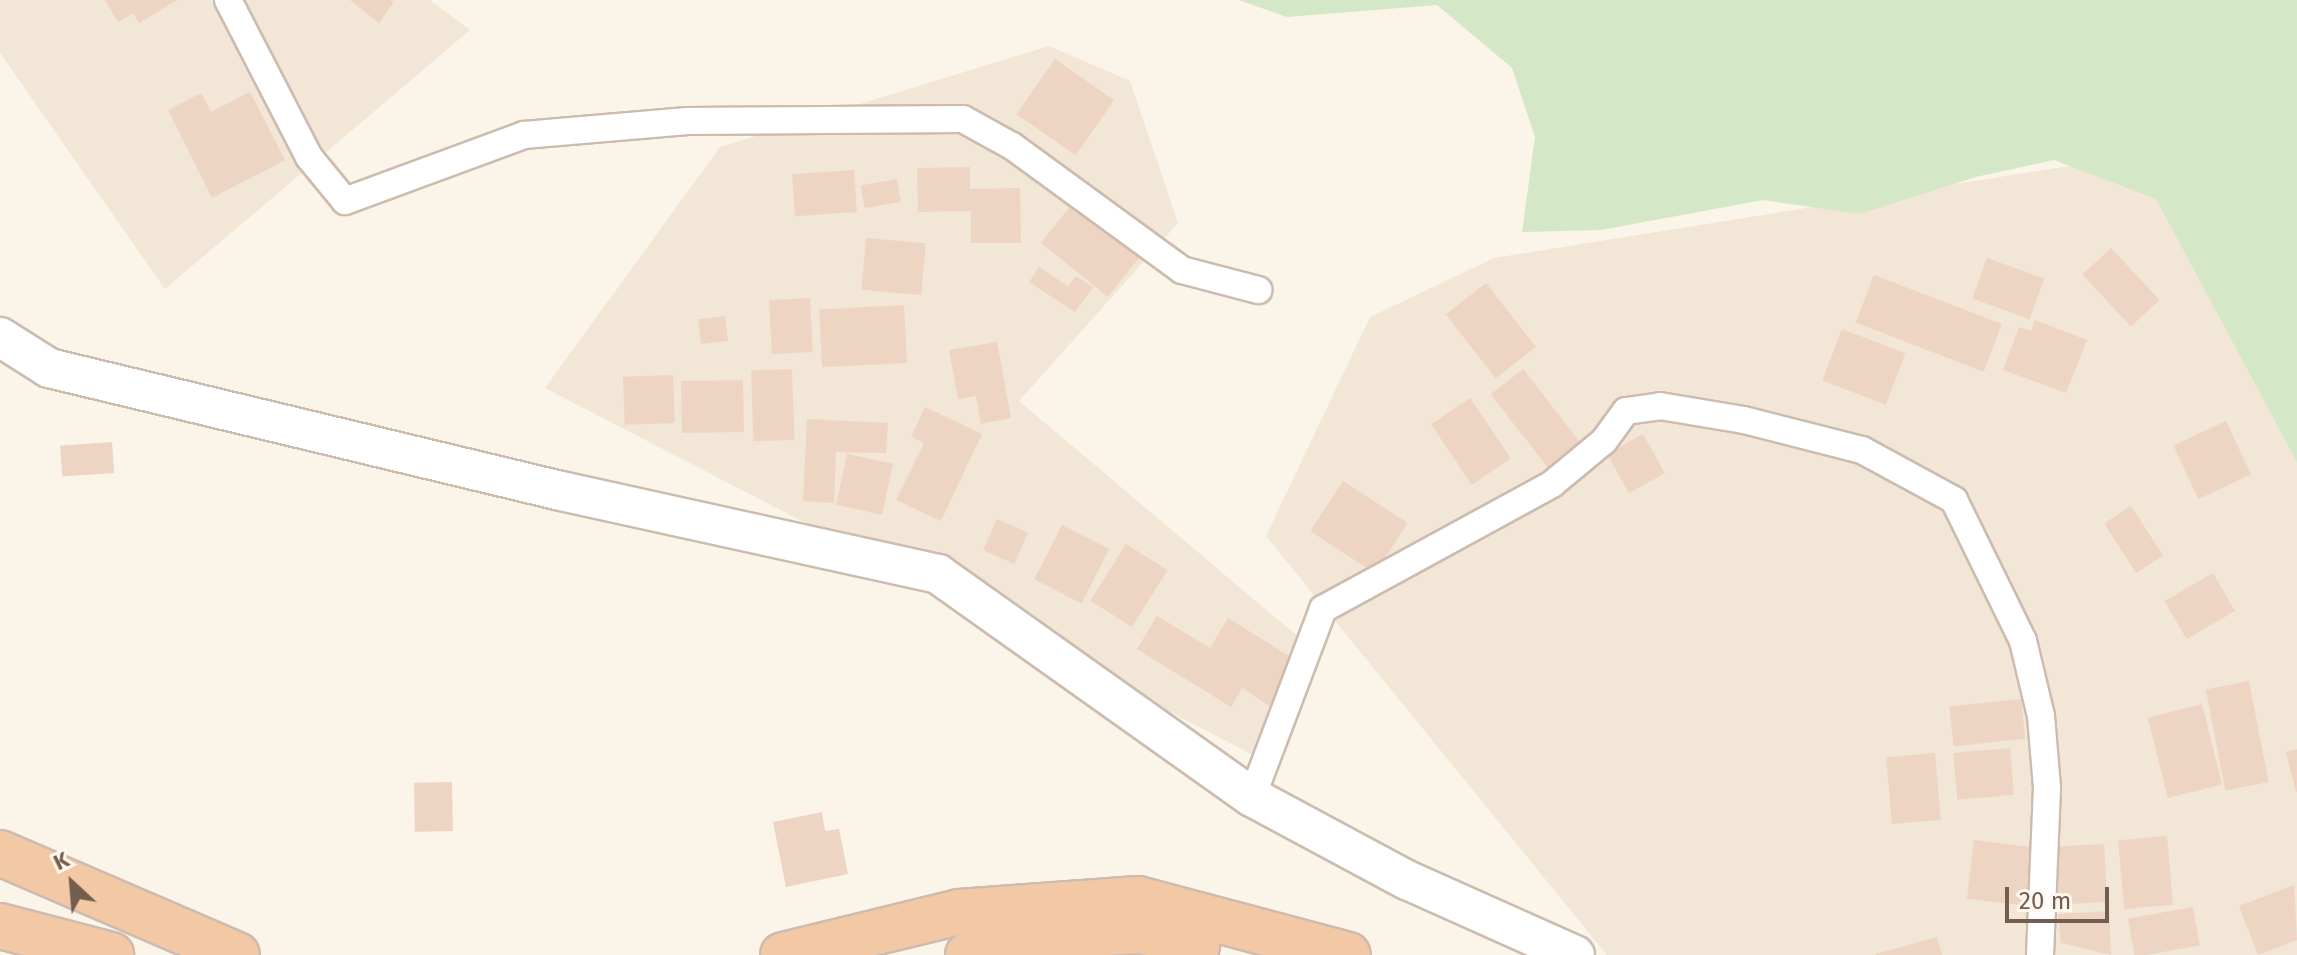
<!DOCTYPE html>
<style>
body{margin:0}
#map{position:relative;width:2297px;height:955px;overflow:hidden;background:#fbf4e8;font-family:"Fira Sans",sans-serif}
div>[style]{position:absolute}
.residential>*{inset:0;background:#f2e6d7}
.green>*{inset:0;background:#d4e8c8}
.building>*{inset:0;background:#eed4c2;transform-origin:0 0}
.roads{filter:drop-shadow(2px 0 #ccbcaf) drop-shadow(-2px 0 #ccbcaf) drop-shadow(0 2px #ccbcaf) drop-shadow(0 -2px #ccbcaf)}
.minor>*{height:26px;margin:-13px;padding:0 13px;transform-origin:13px;border-radius:13px;background:#fff}
.secondary>*{height:38px;margin:-19px;padding:0 19px;transform-origin:19px;border-radius:19px;background:#fff}
.trunk>*{height:44px;margin:-22px;padding:0 22px;transform-origin:22px;border-radius:22px;background:#f2c8a5}
span{translate:-50% -50%;white-space:nowrap;text-align:center;line-height:1.15;-webkit-text-stroke:8px #fef8ef;paint-order:stroke}
.north{position:absolute;left:32px;top:843px;width:80px;height:80px;-webkit-text-stroke:6px #fef8ef;paint-order:stroke;rotate:334deg;font-size:22px;font-weight:700;line-height:32px;text-align:center;color:#745c4e}
.north::after{content:'';display:block;margin:auto;width:28px;height:36px;background:#745c4e;clip-path:polygon(50% 0,100% 100%,50% 72%,0 100%)}
.scale{position:absolute;left:2005px;top:887px;width:104px;height:36px;box-sizing:border-box;border:4px solid #745c4e;border-top:0;padding-left:10px;font-size:24px;line-height:28px;white-space:nowrap;color:#745c4e;-webkit-text-stroke:6px #fef8ef;paint-order:stroke}
</style>
<div id="map">
<div class="residential">
<div style="clip-path:polygon(0 0,430px 0,470px 30px,165px 289px,0 53px)"></div>
<div style="clip-path:polygon(1049px 46px,1130px 81px,1178px 223px,1019px 401px,1321px 656px,1255px 756px,545px 388px,720px 147px)"></div>
<div style="clip-path:polygon(2150px 153px,2297px 346px,2297px 955px,1607px 955px,1266px 536px,1370px 317px,1494px 258px)"></div>
</div>
<div class="green">
<div style="clip-path:polygon(1239px 0,2297px 0,2297px 462px,2156px 199px,2054px 160px,1976px 177px,1859px 214px,1763px 200px,1601px 230px,1522px 232px,1535px 137px,1512px 68px,1437px 5px,1287px 17px)"></div>
</div>
<div class="building">
<div style="clip-path:polygon(105px 0,177px 0,139px 23px,133px 13px,118px 22px)"></div>
<div style="clip-path:polygon(350px 0,390px 0,394px 2px,379px 23px)"></div>
<div style="left:1055px;top:59px;width:72px;height:67px;rotate:35deg"></div>
<div style="clip-path:polygon(250px 92px,285px 160px,212px 198px,168px 110px,201px 93px,211px 112px)"></div>
<div style="clip-path:polygon(970px 167px,970px 189px,1020px 188px,1021px 243px,971px 243px,971px 211px,918px 212px,917px 168px)"></div>
<div style="left:854px;top:170px;width:42px;height:62px;rotate:86deg"></div>
<div style="left:897px;top:179px;width:23px;height:37px;rotate:80deg"></div>
<div style="left:1073px;top:203px;width:86px;height:51px;rotate:39deg"></div>
<div style="left:866px;top:238px;width:60px;height:52px;rotate:5deg"></div>
<div style="left:2111px;top:248px;width:71px;height:39px;rotate:47deg"></div>
<div style="left:1987px;top:258px;width:61px;height:43px;rotate:20deg"></div>
<div style="clip-path:polygon(1039px 267px,1068px 286px,1076px 276px,1093px 287px,1075px 312px,1029px 282px)"></div>
<div style="left:1874px;top:275px;width:137px;height:51px;rotate:21deg"></div>
<div style="left:1486px;top:283px;width:81px;height:51px;rotate:52deg"></div>
<div style="left:810px;top:298px;width:54px;height:41px;rotate:87deg"></div>
<div style="left:904px;top:305px;width:58px;height:85px;rotate:87deg"></div>
<div style="left:725px;top:316px;width:25px;height:27px;rotate:83deg"></div>
<div style="clip-path:polygon(2035px 320px,2087px 340px,2066px 393px,2003px 370px,2019px 327px,2031px 331px)"></div>
<div style="left:1842px;top:329px;width:68px;height:55px;rotate:21deg"></div>
<div style="clip-path:polygon(997px 342px,1011px 418px,981px 424px,976px 396px,958px 399px,949px 350px)"></div>
<div style="left:792px;top:369px;width:71px;height:41px;rotate:88deg"></div>
<div style="left:1523px;top:369px;width:98px;height:41px;rotate:52deg"></div>
<div style="left:673px;top:375px;width:48px;height:50px;rotate:88deg"></div>
<div style="left:743px;top:380px;width:52px;height:62px;rotate:89deg"></div>
<div style="left:1470px;top:398px;width:73px;height:47px;rotate:56deg"></div>
<div style="clip-path:polygon(925px 407px,982px 434px,941px 521px,896px 500px,924px 443px,911px 437px)"></div>
<div style="clip-path:polygon(807px 419px,888px 423px,886px 453px,836px 452px,834px 503px,803px 501px)"></div>
<div style="left:2226px;top:421px;width:59px;height:58px;rotate:65deg"></div>
<div style="left:1643px;top:434px;width:45px;height:41px;rotate:61deg"></div>
<div style="left:112px;top:442px;width:31px;height:52px;rotate:86deg"></div>
<div style="left:847px;top:454px;width:47px;height:52px;rotate:12deg"></div>
<div style="left:1343px;top:481px;width:77px;height:60px;rotate:33deg"></div>
<div style="left:2131px;top:506px;width:59px;height:32px;rotate:57deg"></div>
<div style="left:997px;top:519px;width:34px;height:34px;rotate:24deg"></div>
<div style="left:1062px;top:525px;width:53px;height:61px;rotate:27deg"></div>
<div style="left:1126px;top:544px;width:49px;height:67px;rotate:32deg"></div>
<div style="left:2213px;top:573px;width:44px;height:56px;rotate:60deg"></div>
<div style="clip-path:polygon(1157px 616px,1210px 648px,1228px 618px,1297px 661px,1270px 706px,1242px 688px,1231px 707px,1137px 649px)"></div>
<div style="left:2249px;top:681px;width:103px;height:44px;rotate:79deg"></div>
<div style="left:2021px;top:699px;width:40px;height:72px;rotate:84deg"></div>
<div style="left:2202px;top:704px;width:83px;height:56px;rotate:76deg"></div>
<div style="left:2010px;top:748px;width:47px;height:57px;rotate:85deg"></div>
<div style="clip-path:polygon(2297px 749px,2297px 792px,2296px 792px,2286px 752px)"></div>
<div style="left:1935px;top:753px;width:67px;height:49px;rotate:85deg"></div>
<div style="left:452px;top:782px;width:49px;height:38px;rotate:89deg"></div>
<div style="clip-path:polygon(822px 812px,825px 831px,839px 829px,848px 874px,786px 887px,773px 822px)"></div>
<div style="left:2167px;top:836px;width:69px;height:49px;rotate:85deg"></div>
<div style="left:1974px;top:840px;width:59px;height:59px;rotate:7deg"></div>
<div style="left:2104px;top:844px;width:58px;height:49px;rotate:87deg"></div>
<div style="clip-path:polygon(2294px 885px,2297px 940px,2258px 955px,2239px 906px)"></div>
<div style="left:2193px;top:907px;width:39px;height:66px;rotate:80deg"></div>
<div style="clip-path:polygon(2109px 911px,2111px 955px,2061px 943px,2058px 914px)"></div>
<div style="clip-path:polygon(1937px 937px,1942px 955px,1876px 955px,1876px 954px)"></div>
</div>
<div class="roads">
<div class="minor">
<div style="left:228px;top:0;width:177px;rotate:62.7deg"></div>
<div style="left:309px;top:157px;width:57px;rotate:50.7deg"></div>
<div style="left:345px;top:201px;width:191px;rotate:-20.2deg"></div>
<div style="left:524px;top:135px;width:164px;rotate:-4.9deg"></div>
<div style="left:687px;top:121px;width:276px;rotate:-0.4deg"></div>
<div style="left:963px;top:119px;width:56px;rotate:28.9deg"></div>
<div style="left:1012px;top:146px;width:210px;rotate:36.1deg"></div>
<div style="left:1182px;top:270px;width:79px;rotate:14.7deg"></div>
<div style="left:1252px;top:797px;width:201px;rotate:-69.3deg"></div>
<div style="left:1323px;top:609px;width:261px;rotate:-28.6deg"></div>
<div style="left:1552px;top:484px;width:67px;rotate:-39.6deg"></div>
<div style="left:1604px;top:441px;width:37px;rotate:-54deg"></div>
<div style="left:1626px;top:411px;width:34px;rotate:-8deg"></div>
<div style="left:1660px;top:406px;width:85px;rotate:9.5deg"></div>
<div style="left:1744px;top:420px;width:122px;rotate:14.3deg"></div>
<div style="left:1862px;top:450px;width:105px;rotate:28.5deg"></div>
<div style="left:1954px;top:500px;width:157px;rotate:63.9deg"></div>
<div style="left:2023px;top:641px;width:77px;rotate:76.5deg"></div>
<div style="left:2041px;top:716px;width:72px;rotate:85.2deg"></div>
<div style="left:2047px;top:788px;width:167px;rotate:92.4deg"></div>
</div>
<div class="secondary">
<div style="left:0;top:337px;width:58px;rotate:32.3deg"></div>
<div style="left:49px;top:368px;width:527px;rotate:13.51deg"></div>
<div style="left:561px;top:491px;width:386px;rotate:12.4deg"></div>
<div style="left:938px;top:574px;width:385px;rotate:35.4deg"></div>
<div style="left:1252px;top:797px;width:176px;rotate:28.2deg"></div>
<div style="left:1407px;top:880px;width:184px;rotate:24.1deg"></div>
</div>
<div class="trunk">
<div style="left:0;top:853px;width:258px;rotate:23.3deg"></div>
<div style="left:0;top:926px;width:115px;rotate:14.6deg"></div>
<div style="left:783px;top:955px;width:181px;rotate:-13.7deg"></div>
<div style="left:959px;top:912px;width:179px;rotate:-4.2deg"></div>
<div style="left:1138px;top:899px;width:217px;rotate:14.9deg"></div>
<div style="left:968px;top:955px;width:103px;rotate:-11.2deg"></div>
<div style="left:1069px;top:935px;width:72px;rotate:-3.2deg"></div>
<div style="left:1141px;top:931px;width:58px;rotate:15deg"></div>
</div>
</div>
<div class="north">K</div>
<div class="scale">20 m</div>
</div>
